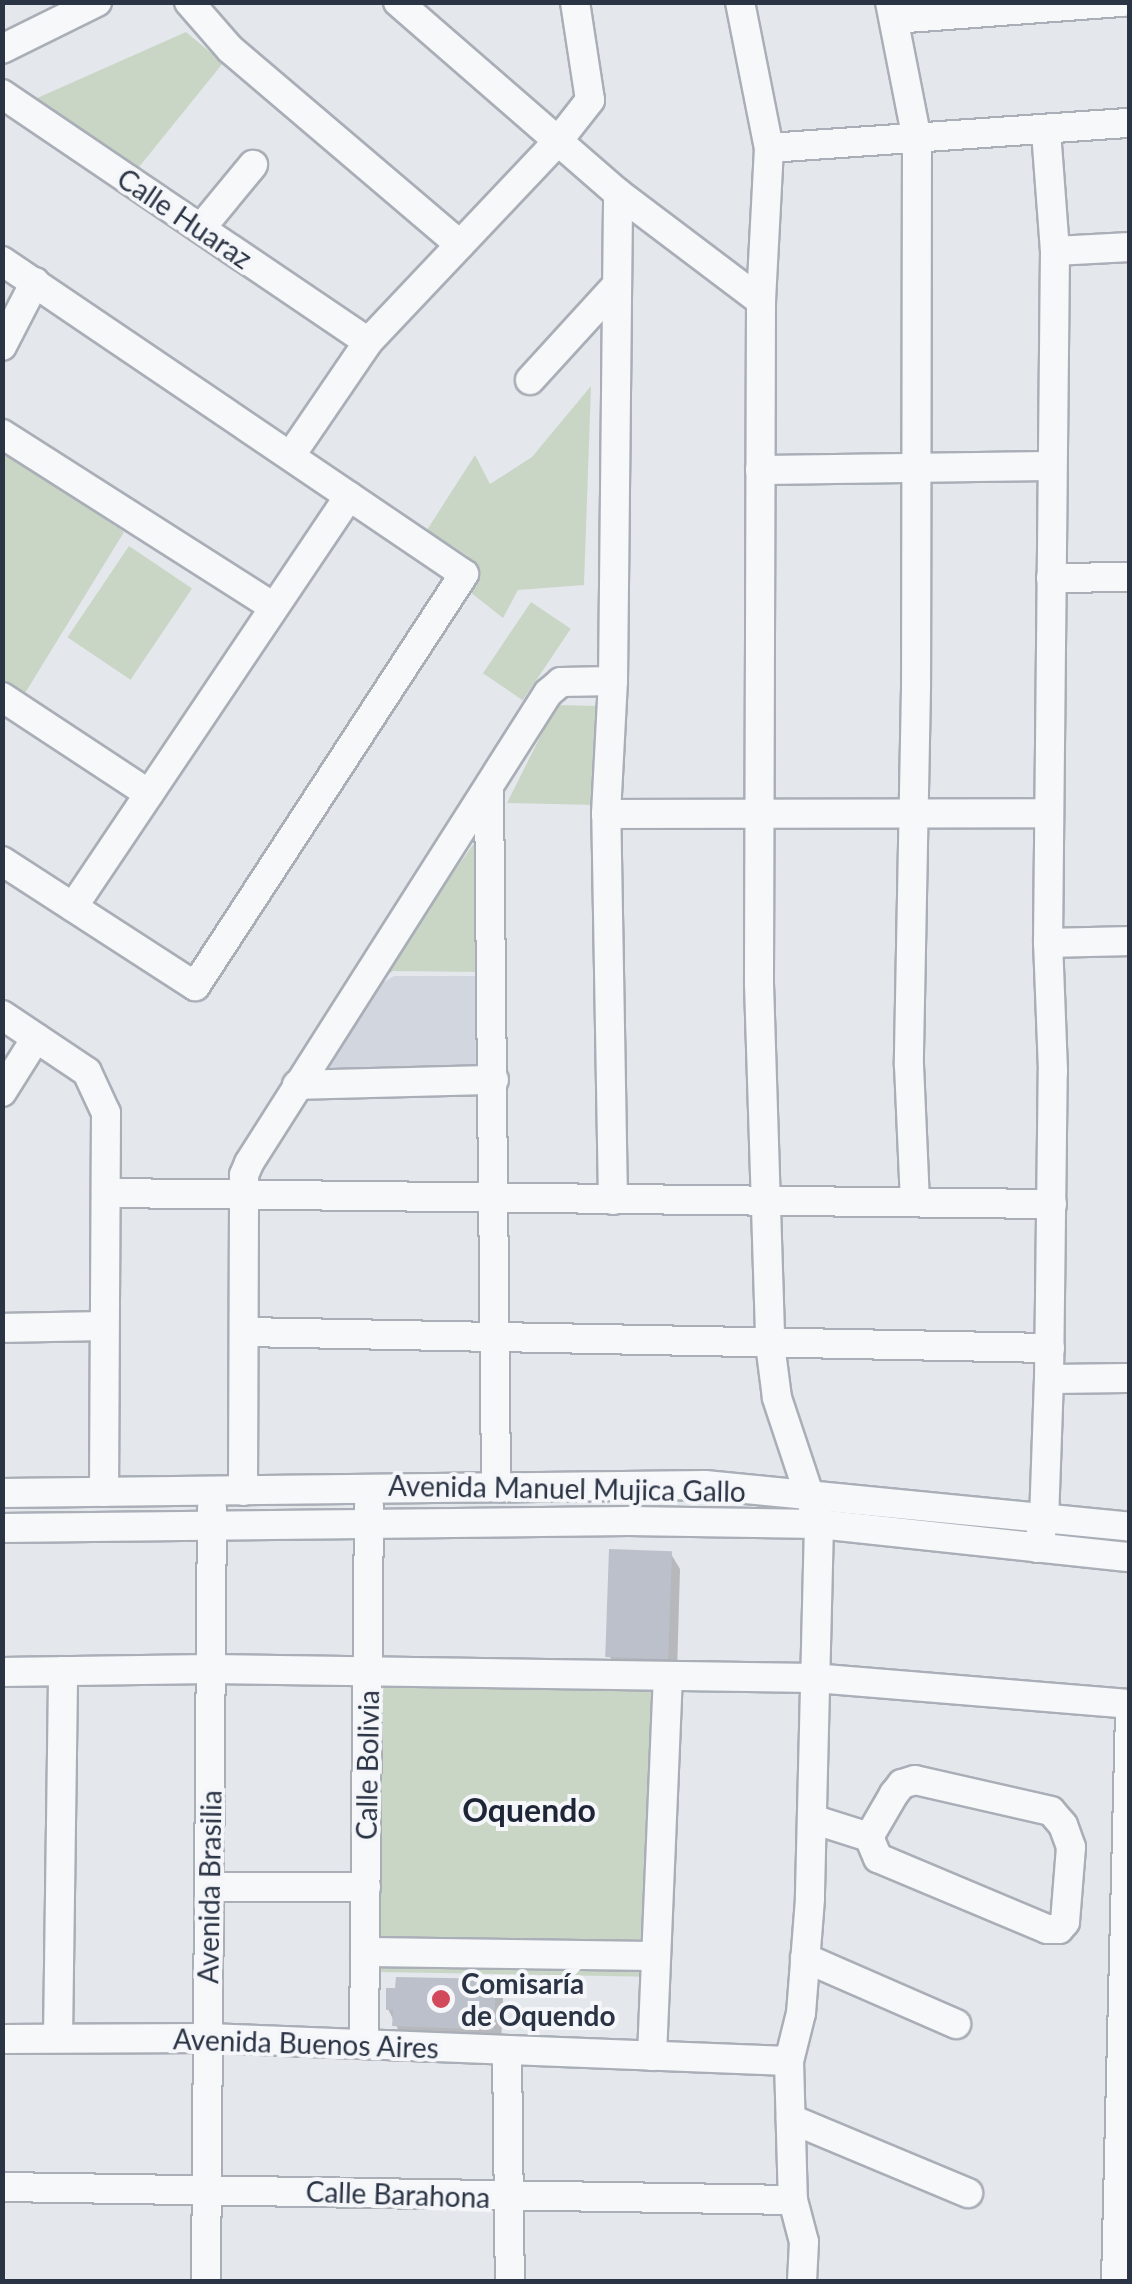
<!DOCTYPE html>
<meta charset="utf-8">
<style>
body{margin:0}
#map{position:relative;width:1132px;height:2284px;overflow:hidden;background:#e4e7ec;font-family:Lato,sans-serif}
div>[style]{position:absolute}
.built>*{inset:0;background:#d2d6de}
.green>*{inset:0;background:#c9d6c5;transform-origin:0 0}
.shadow>*{inset:0;background:#0003}
.building>*{inset:0;background:#bbc0ca;transform-origin:0 0}
.roads{filter:drop-shadow(2px 0 #a9aeb7) drop-shadow(-2px 0 #a9aeb7) drop-shadow(0 2px #a9aeb7) drop-shadow(0 -2px #a9aeb7)}
.minor>*{height:28px;margin:-14px;padding:0 14px;transform-origin:14px;border-radius:14px;background:#f7f8fa}
.dots>*{width:28px;height:28px;translate:-50% -50%;box-sizing:border-box;border:5px solid #f4f6f9;border-radius:50%}
span{translate:-50% -50%;white-space:nowrap;text-align:center;line-height:1.15;-webkit-text-stroke:8px #f4f6f9;paint-order:stroke}
.street-label{font-size:28px;color:#2b3445}
.poi-label{font-size:28px;color:#2b3445;font-weight:700}
.left{translate:0 -50%;text-align:left}
.quarter-label{font-size:32px;color:#1d2536;font-weight:700}
.frame{position:absolute;inset:0;border:5px solid #2b3445;pointer-events:none}
</style>
<div id="map">
<div class="built">
<div style="clip-path:polygon(394px 976px,481px 976px,478px 1072px,325px 1071px,374px 988px)"></div>
</div>
<div class="green">
<div style="clip-path:polygon(186px 32px,223px 63px,139px 167px,35px 99px)"></div>
<div style="clip-path:polygon(591px 386px,584px 585px,518px 590px,503px 618px,470px 592px,474px 573px,468px 556px,427px 530px,475px 455px,490px 484px,532px 457px)"></div>
<div style="clip-path:polygon(2px 450px,124px 532px,22px 698px,3px 685px)"></div>
<div style="left:129px;top:546px;width:76px;height:110px;rotate:34deg"></div>
<div style="left:531px;top:602px;width:48px;height:86px;rotate:34deg"></div>
<div style="clip-path:polygon(556px 705px,600px 706px,597px 805px,507px 803px)"></div>
<div style="clip-path:polygon(483px 831px,482px 972px,393px 971px,373px 984px)"></div>
<div style="left:383px;top:1686px;width:269px;height:286px;rotate:1deg"></div>
</div>
<div class="shadow">
<div style="clip-path:polygon(671px 1554px,680px 1569px,677px 1673px,618px 1672px,610px 1657px)"></div>
<div style="clip-path:polygon(495px 1982px,503px 1997px,501px 2044px,404px 2041px,388px 2009px)"></div>
</div>
<div class="building">
<div style="left:609px;top:1549px;width:63px;height:108px;rotate:2deg"></div>
<div style="clip-path:polygon(396px 1977px,496px 1979px,494px 2030px,392px 2026px,393px 2010px,386px 2010px,386px 1988px,395px 1988px)"></div>
</div>
<div class="roads">
<div class="minor">
<div style="left:189px;top:2px;width:62px;rotate:48.9deg"></div>
<div style="left:230px;top:49px;width:302px;rotate:40.4deg"></div>
<div style="left:398px;top:2px;width:291px;rotate:41deg"></div>
<div style="left:618px;top:193px;width:179px;rotate:37.1deg"></div>
<div style="left:740px;top:2px;width:149px;rotate:78.8deg"></div>
<div style="left:769px;top:148px;width:153px;rotate:93deg"></div>
<div style="left:761px;top:301px;width:683px;rotate:90.17deg"></div>
<div style="left:759px;top:984px;width:360px;rotate:88.2deg"></div>
<div style="left:770px;top:1344px;width:54px;rotate:82.6deg"></div>
<div style="left:777px;top:1398px;width:133px;rotate:71.6deg"></div>
<div style="left:819px;top:1524px;width:375px;rotate:91.4deg"></div>
<div style="left:810px;top:1899px;width:114px;rotate:94.5deg"></div>
<div style="left:801px;top:2013px;width:49px;rotate:104deg"></div>
<div style="left:789px;top:2061px;width:139px;rotate:88.4deg"></div>
<div style="left:793px;top:2200px;width:43px;rotate:75.3deg"></div>
<div style="left:804px;top:2242px;width:40px;rotate:92.9deg"></div>
<div style="left:890px;top:2px;width:141px;rotate:78.9deg"></div>
<div style="left:917px;top:140px;width:548px;rotate:90.1deg"></div>
<div style="left:916px;top:688px;width:377px;rotate:91.1deg"></div>
<div style="left:909px;top:1065px;width:136px;rotate:87.5deg"></div>
<div style="left:894px;top:19px;width:229px;rotate:-4.3deg"></div>
<div style="left:2px;top:49px;width:106px;rotate:-26.3deg"></div>
<div style="left:2px;top:94px;width:442px;rotate:34.1deg"></div>
<div style="left:769px;top:148px;width:362px;rotate:-4deg"></div>
<div style="left:201px;top:228px;width:82px;rotate:-50.5deg"></div>
<div style="left:1055px;top:251px;width:75px;rotate:-3.1deg"></div>
<div style="left:2px;top:261px;width:558px;rotate:34.12deg"></div>
<div style="left:464px;top:574px;width:492px;rotate:123.1deg"></div>
<div style="left:195px;top:986px;width:230px;rotate:-147.1deg"></div>
<div style="left:2px;top:346px;width:72px;rotate:-62.7deg"></div>
<div style="left:530px;top:380px;width:125px;rotate:-47.6deg"></div>
<div style="left:2px;top:434px;width:322px;rotate:32.5deg"></div>
<div style="left:291px;top:455px;width:137px;rotate:-55.7deg"></div>
<div style="left:368px;top:342px;width:277px;rotate:-46.6deg"></div>
<div style="left:558px;top:141px;width:52px;rotate:-52deg"></div>
<div style="left:590px;top:100px;width:99px;rotate:-98.7deg"></div>
<div style="left:760px;top:470px;width:292px;rotate:-0.8deg"></div>
<div style="left:1051px;top:578px;width:79px;rotate:-0.7deg"></div>
<div style="left:2px;top:697px;width:176px;rotate:33.4deg"></div>
<div style="left:489px;top:790px;width:696px;rotate:89.42deg"></div>
<div style="left:606px;top:814px;width:443px;rotate:-0.1deg"></div>
<div style="left:73px;top:907px;width:495px;rotate:-56.1deg"></div>
<div style="left:1048px;top:943px;width:82px;rotate:-1.4deg"></div>
<div style="left:2px;top:1015px;width:102px;rotate:33.8deg"></div>
<div style="left:87px;top:1072px;width:45px;rotate:65.1deg"></div>
<div style="left:106px;top:1113px;width:379px;rotate:90.3deg"></div>
<div style="left:297px;top:1085px;width:197px;rotate:-1.5deg"></div>
<div style="left:2px;top:1092px;width:64px;rotate:-57.8deg"></div>
<div style="left:107px;top:1193px;width:945px;rotate:0.67deg"></div>
<div style="left:613px;top:1200px;width:386px;rotate:-91deg"></div>
<div style="left:606px;top:814px;width:133px;rotate:-87deg"></div>
<div style="left:613px;top:681px;width:488px;rotate:-89.4deg"></div>
<div style="left:2px;top:1328px;width:102px;rotate:-1.1deg"></div>
<div style="left:245px;top:1332px;width:805px;rotate:1.14deg"></div>
<div style="left:1049px;top:1379px;width:81px;rotate:-0.7deg"></div>
<div style="left:243px;top:1491px;width:316px;rotate:-89.8deg"></div>
<div style="left:244px;top:1175px;width:13px;rotate:-67deg"></div>
<div style="left:249px;top:1163px;width:557px;rotate:-57.54deg"></div>
<div style="left:548px;top:693px;width:17px;rotate:-40deg"></div>
<div style="left:561px;top:682px;width:52px;rotate:-1.1deg"></div>
<div style="left:2px;top:1493px;width:703px;rotate:-0.65deg"></div>
<div style="left:705px;top:1485px;width:427px;rotate:5.6deg"></div>
<div style="left:2px;top:1528px;width:627px;rotate:-0.64deg"></div>
<div style="left:629px;top:1521px;width:190px;rotate:0.9deg"></div>
<div style="left:819px;top:1524px;width:313px;rotate:6.1deg"></div>
<div style="left:1037px;top:1548px;width:28px;rotate:-75deg"></div>
<div style="left:1044px;top:1521px;width:142px;rotate:-88deg"></div>
<div style="left:1049px;top:1379px;width:308px;rotate:-89.3deg"></div>
<div style="left:1053px;top:1071px;width:128px;rotate:-92.2deg"></div>
<div style="left:1048px;top:943px;width:692px;rotate:-89.42deg"></div>
<div style="left:1055px;top:251px;width:119px;rotate:-94.3deg"></div>
<div style="left:2px;top:1672px;width:209px;rotate:-0.8deg"></div>
<div style="left:211px;top:1669px;width:603px;rotate:0.86deg"></div>
<div style="left:814px;top:1678px;width:317px;rotate:4.7deg"></div>
<div style="left:812px;top:1819px;width:60px;rotate:17.5deg"></div>
<div style="left:869px;top:1837px;width:23px;rotate:67deg"></div>
<div style="left:878px;top:1858px;width:183px;rotate:22.8deg"></div>
<div style="left:1047px;top:1929px;width:12px"></div>
<div style="left:1059px;top:1929px;width:9px;rotate:-49deg"></div>
<div style="left:1065px;top:1922px;width:75px;rotate:-85.4deg"></div>
<div style="left:1071px;top:1847px;width:23px;rotate:-110deg"></div>
<div style="left:1063px;top:1825px;width:18px;rotate:-131deg"></div>
<div style="left:1051px;top:1811px;width:139px;rotate:-167.2deg"></div>
<div style="left:915px;top:1780px;width:14px;rotate:163deg"></div>
<div style="left:902px;top:1784px;width:13px;rotate:129deg"></div>
<div style="left:894px;top:1794px;width:50px;rotate:120.2deg"></div>
<div style="left:209px;top:1887px;width:157px"></div>
<div style="left:365px;top:1952px;width:291px;rotate:0.8deg"></div>
<div style="left:805px;top:1958px;width:165px;rotate:23.6deg"></div>
<div style="left:58px;top:2038px;width:367px;rotate:-89.2deg"></div>
<div style="left:2px;top:2039px;width:206px;rotate:-0.3deg"></div>
<div style="left:208px;top:2038px;width:581px;rotate:2.27deg"></div>
<div style="left:364px;top:2044px;width:538px;rotate:-89.47deg"></div>
<div style="left:507px;top:2050px;width:232px;rotate:89.3deg"></div>
<div style="left:652px;top:2056px;width:380px;rotate:-87.6deg"></div>
<div style="left:791px;top:2119px;width:192px;rotate:22.7deg"></div>
<div style="left:2px;top:2187px;width:791px;rotate:0.94deg"></div>
<div style="left:206px;top:2282px;width:774px;rotate:-89.56deg"></div>
<div style="left:1116px;top:2282px;width:570px;rotate:-88.59deg"></div>
</div>
</div>
<div class="dots">
<div style="left:441px;top:1999px;background:#d1495b"></div>
</div>
<div class="street-label">
<span style="left:185px;top:218px;rotate:34deg">Calle Huaraz</span>
<span style="left:567px;top:1488px;rotate:1deg">Avenida Manuel Mujica Gallo</span>
<span style="left:367px;top:1765px;rotate:-89deg">Calle Bolivia</span>
<span style="left:209px;top:1887px;rotate:-89deg">Avenida Brasilia</span>
<span style="left:306px;top:2043px;rotate:2deg">Avenida Buenos Aires</span>
<span style="left:398px;top:2194px;rotate:2deg">Calle Barahona</span>
</div>
<div class="poi-label">
<span class="left" style="left:461px;top:1999px">Comisaría<br>de Oquendo</span>
</div>
<div class="quarter-label">
<span style="left:529px;top:1810px">Oquendo</span>
</div>
<div class="frame"></div>
</div>
